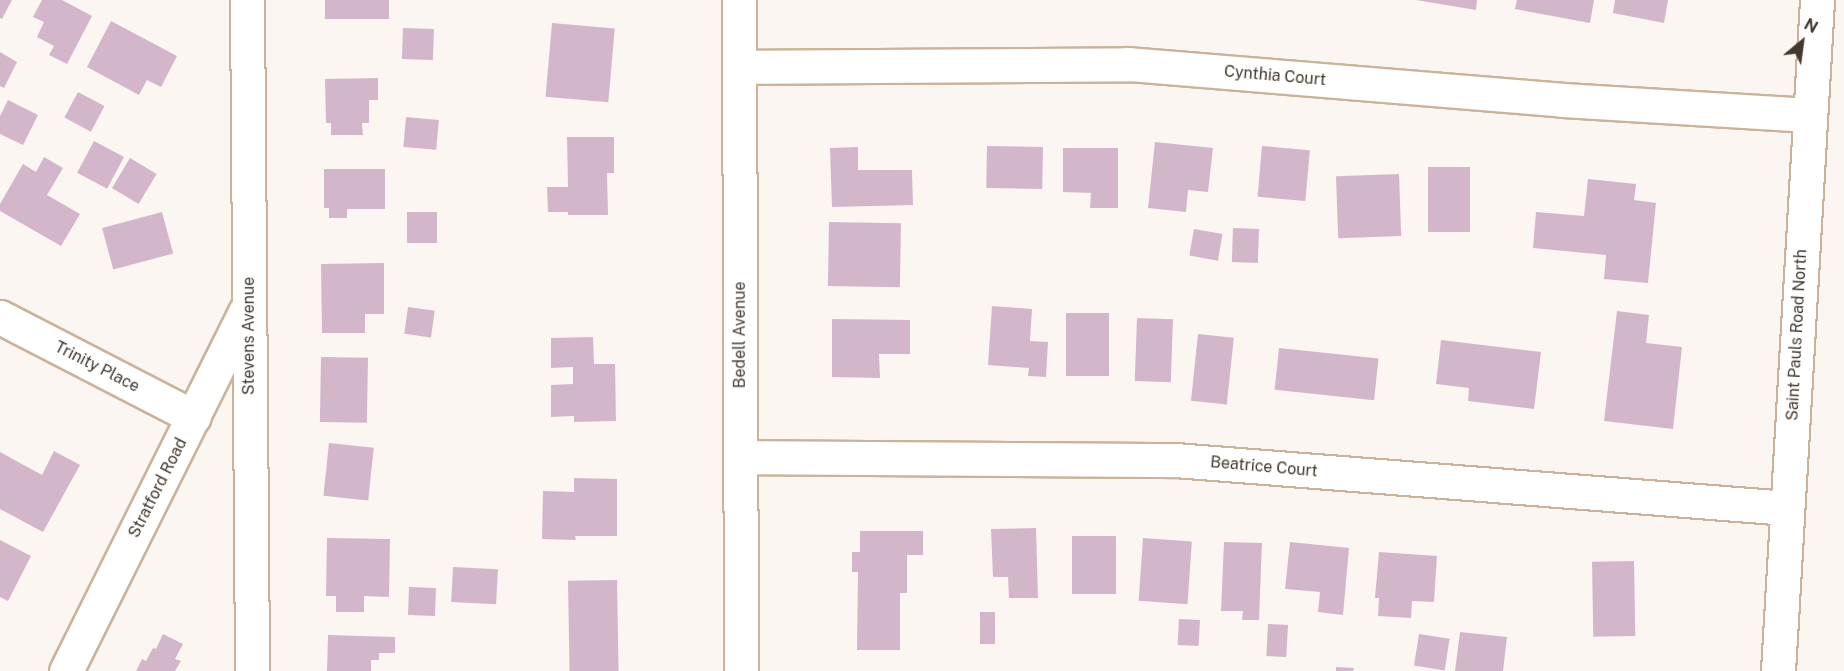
<!DOCTYPE html>
<style>
body{margin:0}
#map{position:relative;width:1844px;height:671px;overflow:hidden;background:#fbf6f1;font-family:"Public Sans",sans-serif}
div>[style]{position:absolute}
.building>*{inset:0;background:#d3b6ca;transform-origin:0 0}
.roads{filter:drop-shadow(2px 0 #cab39a) drop-shadow(-2px 0 #cab39a) drop-shadow(0 2px #cab39a) drop-shadow(0 -2px #cab39a)}
.minor>*{height:33px;margin:-16.5px;padding:0 16.5px;transform-origin:16.5px;border-radius:16.5px;background:#fff}
span{translate:-50% -50%;white-space:nowrap;text-align:center;line-height:1.15;-webkit-text-stroke:6px #fff;paint-order:stroke}
.street-label{font-size:16px;color:#42392f}
.north{position:absolute;left:1772px;top:12px;width:60px;height:60px;-webkit-text-stroke:4px #fff;paint-order:stroke;rotate:29deg;font-size:16px;font-weight:700;line-height:24px;text-align:center;color:#42392f}
.north::after{content:'';display:block;margin:auto;width:21px;height:27px;background:#42392f;clip-path:polygon(50% 0,100% 100%,50% 72%,0 100%)}
</style>
<div id="map">
<div class="building">
<div style="clip-path:polygon(0 0,12px 0,2px 19px,0 18px)"></div>
<div style="clip-path:polygon(42px 0,62px 0,92px 16px,67px 64px,49px 55px,54px 46px,37px 37px,44px 22px,33px 17px)"></div>
<div style="left:325px;top:0;width:64px;height:19px"></div>
<div style="clip-path:polygon(1416px 0,1477px 0,1476px 10px)"></div>
<div style="clip-path:polygon(1517px 0,1594px 0,1590px 23px,1515px 9px)"></div>
<div style="clip-path:polygon(1615px 0,1668px 0,1664px 23px,1613px 13px)"></div>
<div style="clip-path:polygon(111px 21px,177px 56px,161px 87px,147px 80px,139px 95px,87px 67px)"></div>
<div style="left:552px;top:23px;width:63px;height:74px;rotate:5deg"></div>
<div style="left:403px;top:28px;width:31px;height:31px;rotate:2deg"></div>
<div style="clip-path:polygon(0 52px,17px 62px,4px 88px,0 86px)"></div>
<div style="clip-path:polygon(378px 78px,378px 100px,369px 100px,369px 123px,362px 123px,363px 135px,331px 135px,331px 123px,326px 123px,325px 79px)"></div>
<div style="left:78px;top:92px;width:30px;height:29px;rotate:28deg"></div>
<div style="clip-path:polygon(8px 100px,38px 115px,23px 145px,0 134px,0 116px)"></div>
<div style="left:406px;top:117px;width:33px;height:30px;rotate:5deg"></div>
<div style="clip-path:polygon(567px 137px,614px 137px,614px 173px,607px 173px,608px 215px,568px 215px,568px 212px,548px 212px,547px 187px,568px 187px)"></div>
<div style="left:94px;top:141px;width:34px;height:36px;rotate:28deg"></div>
<div style="clip-path:polygon(1155px 142px,1213px 148px,1208px 192px,1188px 190px,1186px 212px,1148px 208px)"></div>
<div style="left:987px;top:146px;width:56px;height:42px;rotate:1deg"></div>
<div style="left:1262px;top:146px;width:48px;height:51px;rotate:5deg"></div>
<div style="clip-path:polygon(858px 147px,858px 170px,912px 170px,913px 205px,832px 207px,830px 148px)"></div>
<div style="clip-path:polygon(1063px 148px,1118px 148px,1118px 208px,1090px 208px,1091px 193px,1063px 192px)"></div>
<div style="clip-path:polygon(44px 157px,63px 168px,47px 195px,80px 214px,61px 246px,0 211px,0 204px,23px 164px,36px 172px)"></div>
<div style="left:130px;top:158px;width:31px;height:35px;rotate:31deg"></div>
<div style="left:1428px;top:167px;width:42px;height:65px"></div>
<div style="clip-path:polygon(324px 169px,385px 169px,385px 209px,347px 209px,347px 218px,329px 218px,329px 208px,324px 208px)"></div>
<div style="left:1399px;top:174px;width:62px;height:63px;rotate:88deg"></div>
<div style="clip-path:polygon(1588px 179px,1636px 184px,1634px 200px,1656px 203px,1648px 283px,1604px 279px,1606px 255px,1533px 248px,1536px 212px,1584px 216px)"></div>
<div style="left:162px;top:212px;width:43px;height:62px;rotate:75deg"></div>
<div style="left:407px;top:212px;width:30px;height:31px"></div>
<div style="left:829px;top:222px;width:72px;height:64px;rotate:1deg"></div>
<div style="left:1233px;top:228px;width:26px;height:34px;rotate:2deg"></div>
<div style="left:1194px;top:229px;width:29px;height:27px;rotate:10deg"></div>
<div style="clip-path:polygon(384px 263px,384px 314px,365px 314px,365px 333px,322px 333px,321px 264px)"></div>
<div style="clip-path:polygon(992px 306px,1032px 309px,1030px 341px,1048px 342px,1046px 377px,1028px 376px,1029px 368px,988px 365px)"></div>
<div style="left:408px;top:307px;width:27px;height:27px;rotate:8deg"></div>
<div style="clip-path:polygon(1617px 311px,1649px 315px,1646px 343px,1682px 347px,1673px 429px,1604px 421px)"></div>
<div style="left:1066px;top:313px;width:43px;height:63px"></div>
<div style="left:1137px;top:318px;width:36px;height:63px;rotate:2deg"></div>
<div style="clip-path:polygon(832px 319px,910px 320px,910px 354px,879px 354px,880px 378px,832px 377px)"></div>
<div style="left:1198px;top:334px;width:36px;height:67px;rotate:6deg"></div>
<div style="clip-path:polygon(593px 337px,594px 364px,615px 364px,616px 421px,574px 422px,574px 416px,551px 417px,551px 385px,573px 384px,573px 367px,551px 368px,551px 338px)"></div>
<div style="clip-path:polygon(1441px 340px,1541px 352px,1534px 409px,1468px 401px,1469px 388px,1436px 384px)"></div>
<div style="left:1279px;top:348px;width:100px;height:42px;rotate:6deg"></div>
<div style="left:321px;top:357px;width:47px;height:65px;rotate:1deg"></div>
<div style="left:329px;top:443px;width:45px;height:53px;rotate:6deg"></div>
<div style="clip-path:polygon(54px 451px,80px 465px,43px 532px,0 509px,0 452px,42px 475px)"></div>
<div style="clip-path:polygon(574px 478px,617px 479px,617px 536px,575px 536px,576px 540px,542px 539px,543px 491px,574px 492px)"></div>
<div style="clip-path:polygon(1036px 528px,1038px 598px,1009px 598px,1008px 577px,993px 577px,991px 529px)"></div>
<div style="clip-path:polygon(860px 531px,923px 531px,923px 555px,907px 555px,907px 593px,900px 593px,900px 650px,857px 650px,858px 572px,852px 572px,852px 552px,860px 552px)"></div>
<div style="left:1072px;top:536px;width:44px;height:58px"></div>
<div style="clip-path:polygon(327px 538px,390px 539px,389px 597px,364px 596px,364px 612px,336px 612px,336px 596px,326px 596px)"></div>
<div style="left:1143px;top:538px;width:49px;height:63px;rotate:4deg"></div>
<div style="clip-path:polygon(0 540px,31px 556px,8px 601px,0 597px)"></div>
<div style="clip-path:polygon(1224px 542px,1262px 543px,1259px 620px,1242px 620px,1243px 611px,1221px 611px)"></div>
<div style="clip-path:polygon(1290px 542px,1349px 548px,1343px 615px,1318px 612px,1320px 592px,1285px 589px)"></div>
<div style="clip-path:polygon(1379px 552px,1437px 556px,1434px 602px,1412px 601px,1411px 618px,1378px 616px,1379px 598px,1375px 598px)"></div>
<div style="left:1634px;top:561px;width:75px;height:42px;rotate:89deg"></div>
<div style="left:453px;top:567px;width:45px;height:35px;rotate:3deg"></div>
<div style="left:617px;top:580px;width:91px;height:49px;rotate:89deg"></div>
<div style="left:409px;top:587px;width:27px;height:28px;rotate:2deg"></div>
<div style="left:980px;top:612px;width:15px;height:32px"></div>
<div style="left:1179px;top:619px;width:21px;height:26px;rotate:3deg"></div>
<div style="left:1268px;top:624px;width:20px;height:32px;rotate:3deg"></div>
<div style="clip-path:polygon(1460px 632px,1507px 637px,1503px 671px,1455px 671px)"></div>
<div style="clip-path:polygon(163px 634px,183px 644px,175px 659px,181px 661px,175px 671px,136px 671px,142px 659px,146px 661px,153px 648px,156px 649px)"></div>
<div style="left:1419px;top:634px;width:31px;height:32px;rotate:9deg"></div>
<div style="clip-path:polygon(328px 635px,395px 637px,395px 653px,379px 653px,379px 660px,371px 660px,371px 671px,327px 671px)"></div>
<div style="clip-path:polygon(1336px 667px,1354px 668px,1353px 671px,1336px 671px)"></div>
</div>
<div class="roads">
<div class="minor">
<div style="left:247px;top:0;width:671px;rotate:89.57deg"></div>
<div style="left:739px;top:0;width:671px;rotate:89.83deg"></div>
<div style="left:739px;top:67px;width:389px;rotate:-0.4deg"></div>
<div style="left:1128px;top:64px;width:436px;rotate:4.7deg"></div>
<div style="left:1563px;top:100px;width:247px;rotate:3.5deg"></div>
<div style="left:0;top:317px;width:218px;rotate:27.3deg"></div>
<div style="left:740px;top:457px;width:435px;rotate:0.4deg"></div>
<div style="left:1175px;top:460px;width:614px;rotate:4.48deg"></div>
<div style="left:66px;top:671px;width:403px;rotate:-63.5deg"></div>
<div style="left:1778px;top:671px;width:672px;rotate:-86.67deg"></div>
</div>
</div>
<div class="street-label">
<span style="left:1275px;top:76px;rotate:5deg">Cynthia Court</span>
<span style="left:740px;top:335px;rotate:-90deg">Bedell Avenue</span>
<span style="left:1797px;top:335px;rotate:-87deg">Saint Pauls Road North</span>
<span style="left:249px;top:336px;rotate:-90deg">Stevens Avenue</span>
<span style="left:97px;top:367px;rotate:27deg">Trinity Place</span>
<span style="left:1264px;top:467px;rotate:5deg">Beatrice Court</span>
<span style="left:158px;top:488px;rotate:-63deg">Stratford Road</span>
</div>
<div class="north">N</div>
</div>
